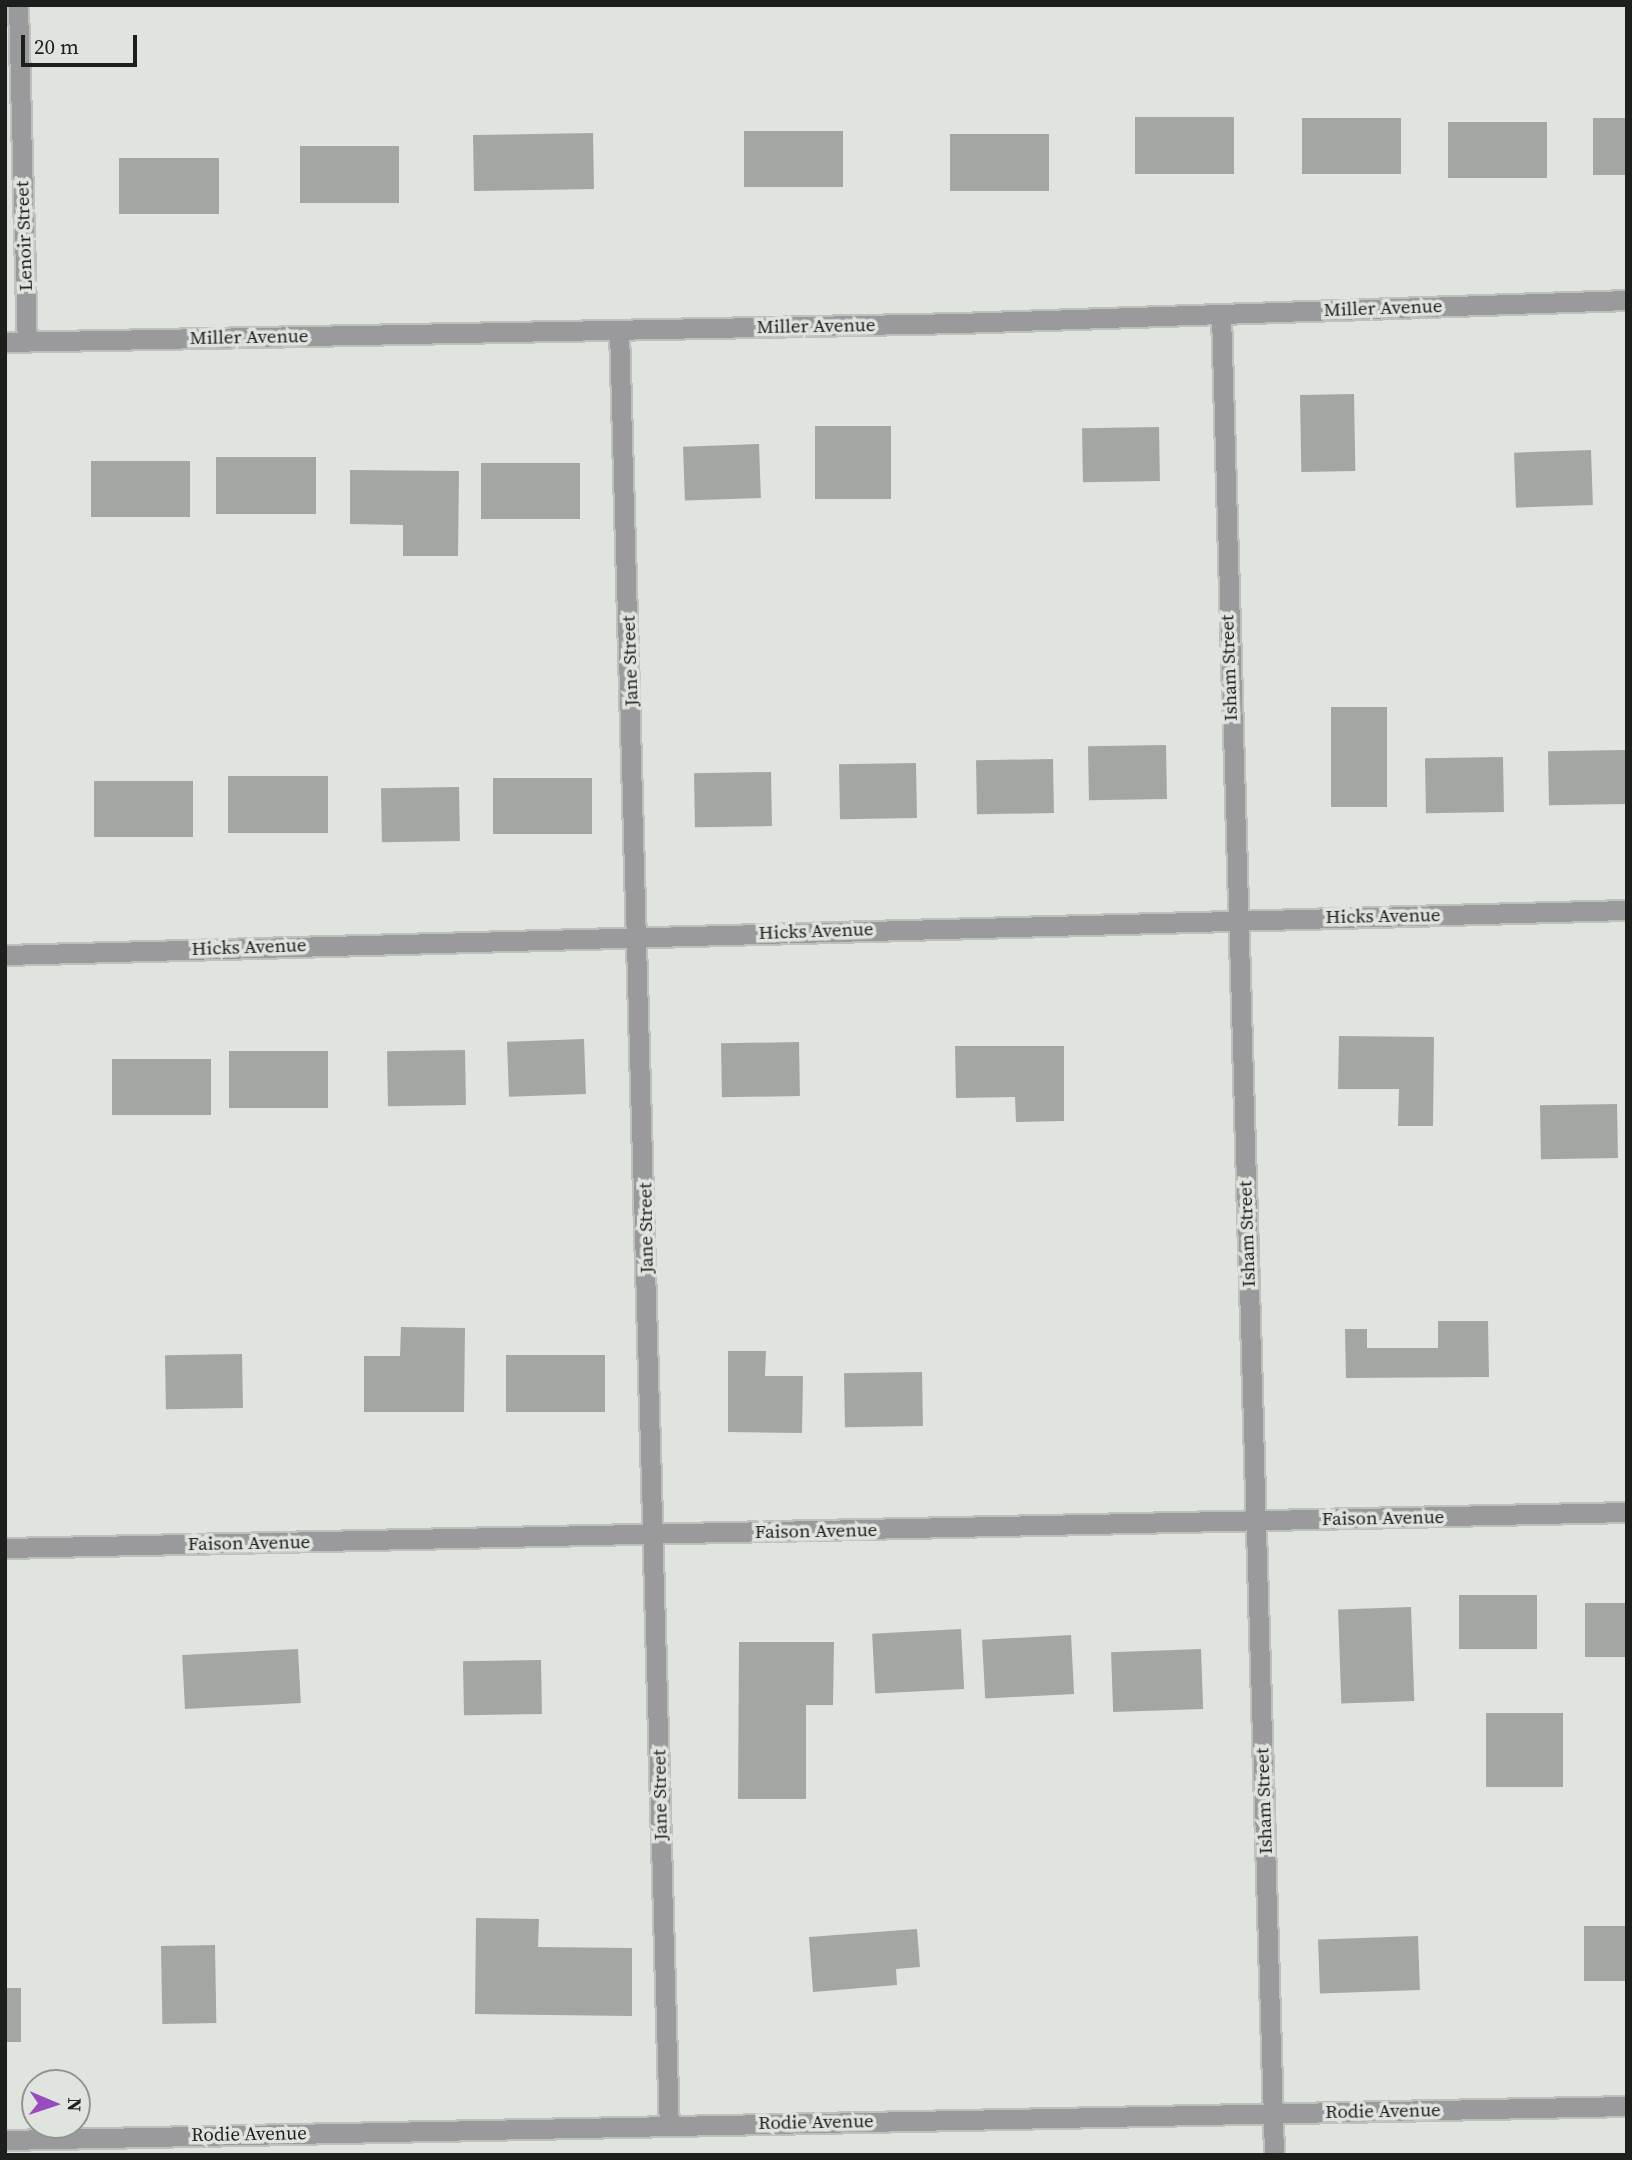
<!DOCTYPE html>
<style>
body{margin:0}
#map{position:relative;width:1632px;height:2160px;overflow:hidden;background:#dfe4df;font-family:"Source Serif 4",serif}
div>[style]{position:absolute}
.building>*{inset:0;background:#a3a7a3;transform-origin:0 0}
.roads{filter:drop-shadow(2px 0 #bcc1bc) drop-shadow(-2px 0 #bcc1bc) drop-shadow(0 2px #bcc1bc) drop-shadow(0 -2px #bcc1bc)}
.minor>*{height:19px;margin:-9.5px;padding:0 9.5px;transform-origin:9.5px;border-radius:9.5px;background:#9a999b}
span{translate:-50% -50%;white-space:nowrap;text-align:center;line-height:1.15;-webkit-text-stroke:7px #dfe4df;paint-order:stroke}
.street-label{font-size:19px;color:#1d1f1d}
.frame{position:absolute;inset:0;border:7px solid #1d1f1d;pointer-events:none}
.north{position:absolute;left:21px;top:2069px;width:70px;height:70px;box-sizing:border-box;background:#dfe4df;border:2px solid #919591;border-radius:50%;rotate:92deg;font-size:19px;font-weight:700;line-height:28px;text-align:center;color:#1d1f1d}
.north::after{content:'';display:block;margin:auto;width:24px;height:32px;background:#984cbd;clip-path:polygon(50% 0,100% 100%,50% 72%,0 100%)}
.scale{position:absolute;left:21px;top:35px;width:116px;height:32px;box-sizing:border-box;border:4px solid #1d1f1d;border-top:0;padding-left:9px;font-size:21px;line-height:24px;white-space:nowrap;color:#1d1f1d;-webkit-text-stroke:5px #dfe4df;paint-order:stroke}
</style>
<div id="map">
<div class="building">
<div style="left:1135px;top:117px;width:99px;height:57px"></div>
<div style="left:1302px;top:118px;width:99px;height:56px"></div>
<div style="left:1593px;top:118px;width:34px;height:57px"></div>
<div style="left:1448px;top:122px;width:99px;height:56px"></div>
<div style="left:744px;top:131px;width:99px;height:56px"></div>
<div style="left:593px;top:133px;width:56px;height:120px;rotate:89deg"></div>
<div style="left:950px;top:134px;width:99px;height:57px"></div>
<div style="left:300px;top:146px;width:99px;height:57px"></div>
<div style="left:119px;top:158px;width:100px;height:56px"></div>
<div style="left:1354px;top:394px;width:77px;height:54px;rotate:89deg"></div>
<div style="left:815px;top:426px;width:76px;height:73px"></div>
<div style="left:1159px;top:427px;width:54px;height:77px;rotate:89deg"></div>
<div style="left:759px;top:444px;width:54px;height:76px;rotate:88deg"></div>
<div style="left:1591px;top:450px;width:55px;height:77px;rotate:88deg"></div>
<div style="left:216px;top:457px;width:100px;height:57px"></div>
<div style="left:91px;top:461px;width:99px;height:56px"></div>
<div style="left:481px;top:463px;width:99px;height:56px"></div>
<div style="clip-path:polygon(350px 470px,459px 471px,458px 556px,403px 556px,403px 525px,350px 524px)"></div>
<div style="left:1331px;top:707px;width:56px;height:100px"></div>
<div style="left:1166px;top:745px;width:54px;height:78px;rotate:89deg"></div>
<div style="left:1625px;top:750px;width:54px;height:77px;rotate:89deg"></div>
<div style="left:1503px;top:757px;width:55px;height:78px;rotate:89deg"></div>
<div style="left:1053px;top:759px;width:54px;height:77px;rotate:89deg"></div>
<div style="left:916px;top:763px;width:55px;height:77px;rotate:89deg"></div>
<div style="left:771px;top:772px;width:54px;height:77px;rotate:89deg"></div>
<div style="left:328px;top:776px;width:57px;height:100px;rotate:90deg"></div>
<div style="left:493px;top:778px;width:99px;height:56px"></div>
<div style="left:94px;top:781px;width:99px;height:56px"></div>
<div style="left:459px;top:787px;width:54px;height:78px;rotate:89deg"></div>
<div style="clip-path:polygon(1339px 1036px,1434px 1037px,1433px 1126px,1398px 1126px,1399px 1089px,1338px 1089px)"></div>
<div style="left:584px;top:1039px;width:55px;height:77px;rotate:88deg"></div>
<div style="left:799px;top:1042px;width:54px;height:78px;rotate:89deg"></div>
<div style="clip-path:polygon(955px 1046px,1064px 1046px,1064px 1121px,1016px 1122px,1015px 1097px,956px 1098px)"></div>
<div style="left:465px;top:1050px;width:55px;height:78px;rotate:89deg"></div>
<div style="left:229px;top:1051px;width:99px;height:57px"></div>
<div style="left:112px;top:1059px;width:99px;height:56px"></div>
<div style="left:1617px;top:1104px;width:54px;height:77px;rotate:89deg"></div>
<div style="clip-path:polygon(1438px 1321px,1488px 1321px,1489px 1377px,1346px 1378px,1345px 1329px,1367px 1329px,1367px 1348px,1438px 1348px)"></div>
<div style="clip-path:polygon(401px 1327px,465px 1328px,464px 1412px,364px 1412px,364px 1356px,400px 1356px)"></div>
<div style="clip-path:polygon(728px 1351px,766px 1351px,765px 1376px,803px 1376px,802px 1433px,728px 1432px)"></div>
<div style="left:242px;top:1354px;width:54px;height:77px;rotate:89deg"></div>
<div style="left:506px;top:1355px;width:99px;height:57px"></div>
<div style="left:922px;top:1372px;width:54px;height:78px;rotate:89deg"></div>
<div style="left:1537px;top:1595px;width:54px;height:78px;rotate:90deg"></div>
<div style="left:1627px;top:1603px;width:54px;height:42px;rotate:90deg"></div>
<div style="left:1411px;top:1607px;width:94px;height:73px;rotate:88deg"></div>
<div style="left:961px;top:1629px;width:60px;height:89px;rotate:87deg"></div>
<div style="left:1071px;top:1635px;width:59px;height:89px;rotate:87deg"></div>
<div style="clip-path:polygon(739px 1642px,834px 1642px,833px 1705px,806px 1705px,806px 1799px,738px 1799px)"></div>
<div style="left:298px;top:1649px;width:54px;height:116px;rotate:87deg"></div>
<div style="left:1201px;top:1649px;width:60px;height:90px;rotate:88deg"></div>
<div style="left:541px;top:1660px;width:54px;height:78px;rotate:89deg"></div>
<div style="left:1486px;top:1713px;width:77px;height:74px"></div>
<div style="clip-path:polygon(476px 1918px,539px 1919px,538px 1947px,632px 1948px,632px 2016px,475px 2014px)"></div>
<div style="left:1627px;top:1926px;width:55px;height:43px;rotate:90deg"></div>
<div style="clip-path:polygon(917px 1929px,920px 1967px,896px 1969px,897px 1985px,813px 1992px,809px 1937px)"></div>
<div style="left:1418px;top:1936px;width:54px;height:100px;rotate:88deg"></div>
<div style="left:215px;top:1945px;width:78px;height:54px;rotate:89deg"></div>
<div style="left:5px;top:1988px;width:16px;height:54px"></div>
</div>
<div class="roads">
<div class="minor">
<div style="left:18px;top:5px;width:336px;rotate:88.5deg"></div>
<div style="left:1221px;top:314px;width:1842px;rotate:88.35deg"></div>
<div style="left:619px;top:330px;width:1797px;rotate:88.41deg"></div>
<div style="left:5px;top:342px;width:954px;rotate:-1.14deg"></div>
<div style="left:959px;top:323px;width:668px;rotate:-1.97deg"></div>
<div style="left:5px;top:955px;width:1623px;rotate:-1.59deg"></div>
<div style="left:5px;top:1548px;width:1622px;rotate:-1.27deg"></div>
<div style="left:5px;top:2140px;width:1622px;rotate:-1.2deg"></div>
</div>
</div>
<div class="street-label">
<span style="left:24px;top:236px;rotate:-92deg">Lenoir Street</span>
<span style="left:1383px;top:308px;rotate:-2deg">Miller Avenue</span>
<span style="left:816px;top:326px;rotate:-1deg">Miller Avenue</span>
<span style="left:249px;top:337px;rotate:-1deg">Miller Avenue</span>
<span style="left:630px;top:661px;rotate:-92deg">Jane Street</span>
<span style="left:1229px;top:668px;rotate:-92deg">Isham Street</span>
<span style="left:1383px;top:916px;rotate:-1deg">Hicks Avenue</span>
<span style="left:816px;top:931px;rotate:-2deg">Hicks Avenue</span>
<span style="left:249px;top:947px;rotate:-2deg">Hicks Avenue</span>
<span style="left:646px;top:1228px;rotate:-91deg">Jane Street</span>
<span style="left:1247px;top:1234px;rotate:-92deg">Isham Street</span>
<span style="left:1383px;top:1518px;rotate:-1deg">Faison Avenue</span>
<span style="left:816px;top:1531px;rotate:-1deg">Faison Avenue</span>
<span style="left:249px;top:1543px;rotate:-1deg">Faison Avenue</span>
<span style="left:660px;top:1795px;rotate:-91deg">Jane Street</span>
<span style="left:1264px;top:1801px;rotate:-92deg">Isham Street</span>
<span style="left:1383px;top:2111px;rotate:-1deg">Rodie Avenue</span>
<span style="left:816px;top:2122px;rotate:-1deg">Rodie Avenue</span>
<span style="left:249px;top:2134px;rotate:-1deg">Rodie Avenue</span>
</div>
<div class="frame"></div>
<div class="north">N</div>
<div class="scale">20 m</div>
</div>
